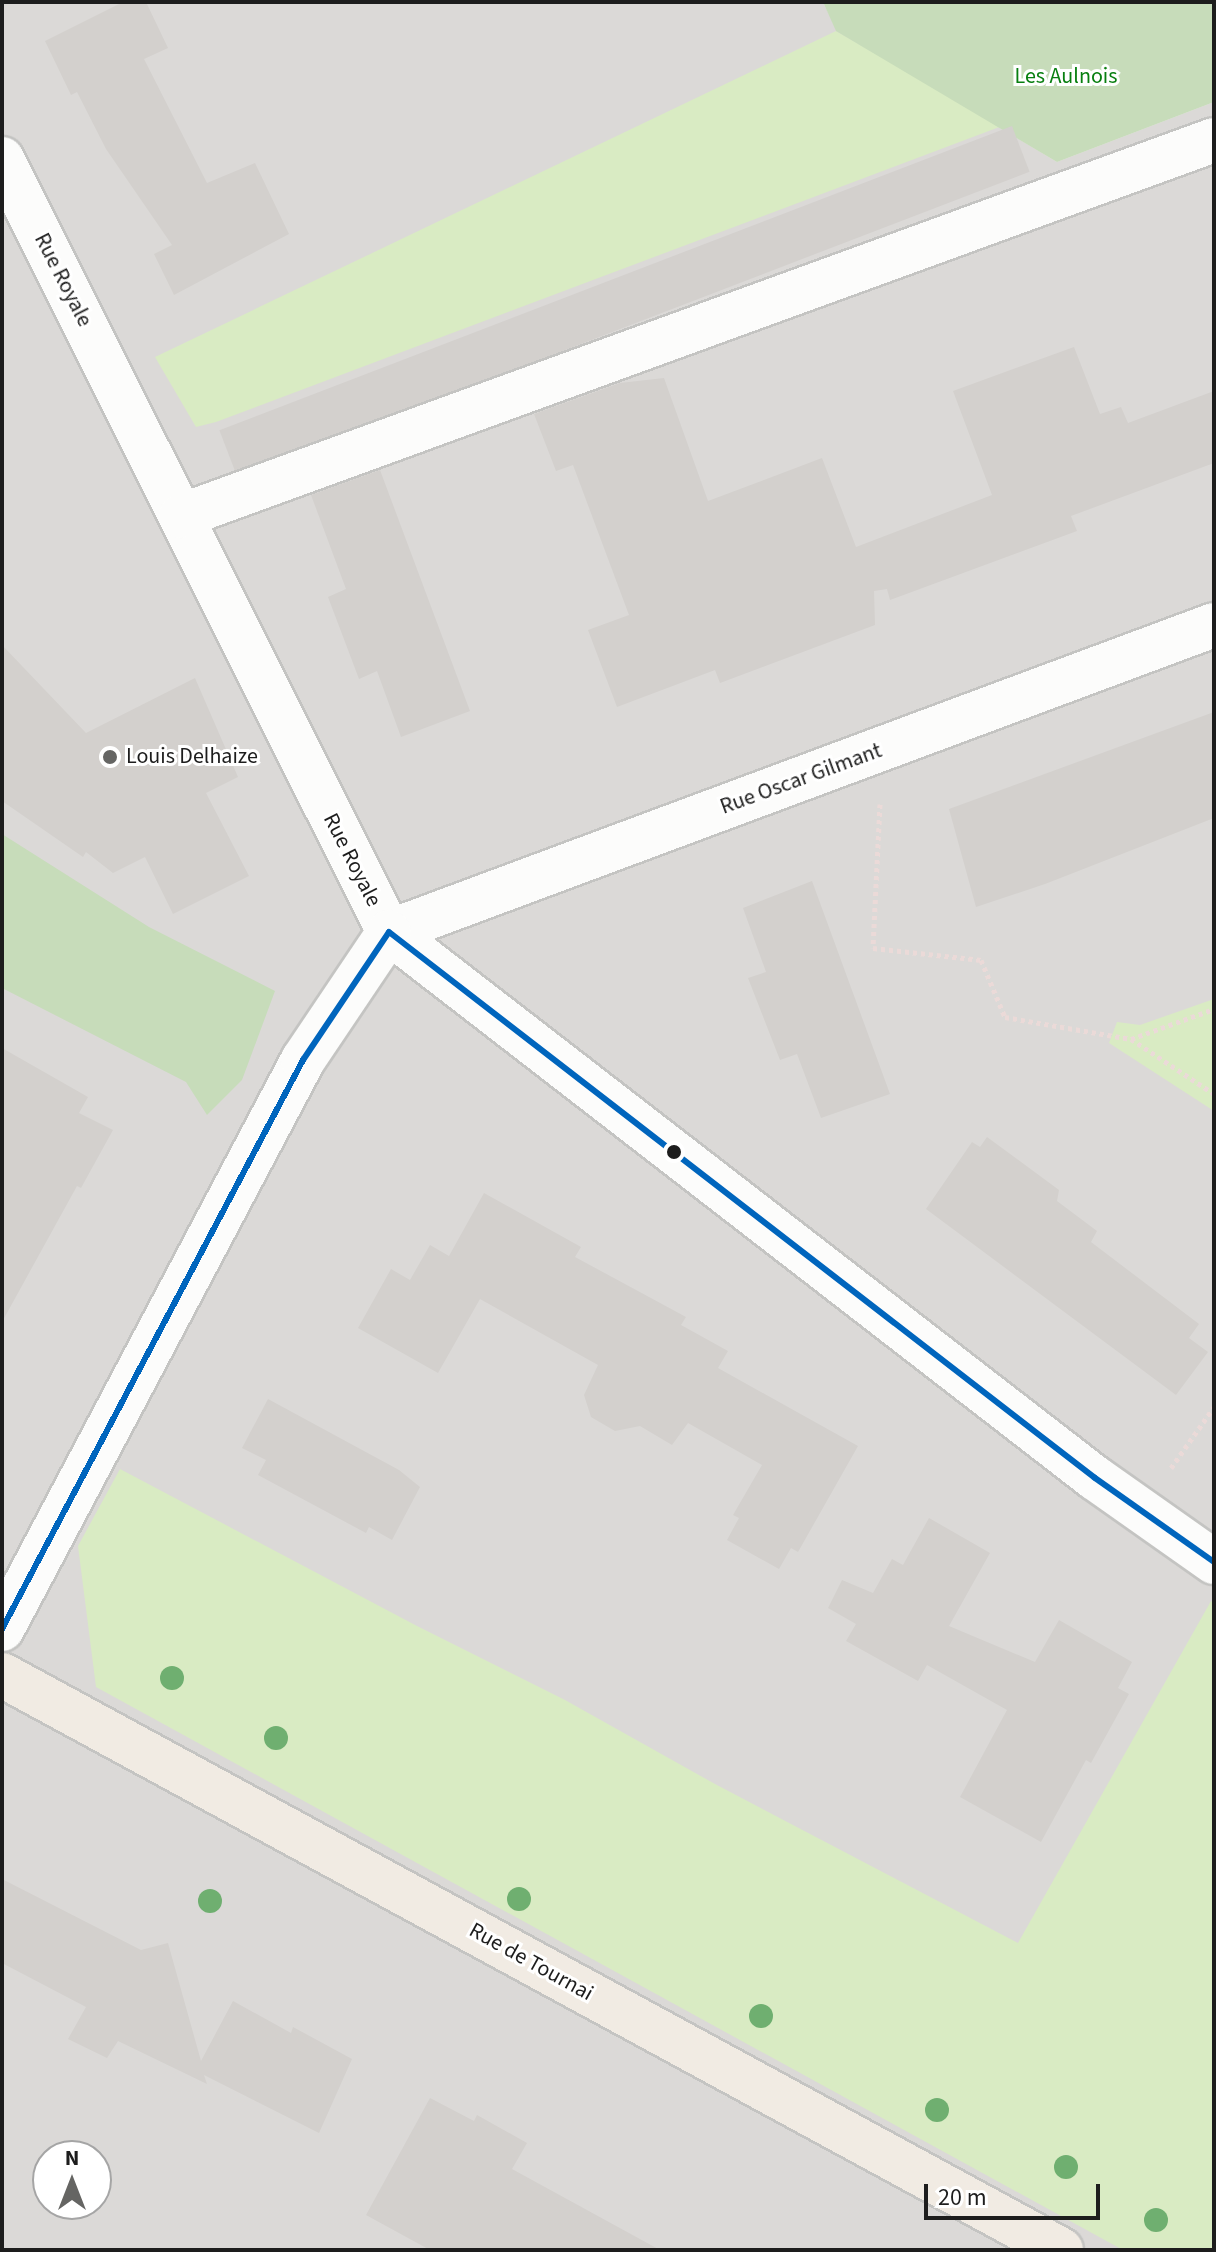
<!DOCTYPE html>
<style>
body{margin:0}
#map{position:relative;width:1216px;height:2252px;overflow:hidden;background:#eceae6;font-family:"Source Sans 3",sans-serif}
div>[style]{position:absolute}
.residential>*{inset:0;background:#dbd9d7}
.grass>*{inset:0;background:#d9ebc3}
.forest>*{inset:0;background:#c7dcba}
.building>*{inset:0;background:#d3d0cd;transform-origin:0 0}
.path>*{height:5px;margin-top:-2.5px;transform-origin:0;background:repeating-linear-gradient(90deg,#ebdad8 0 4px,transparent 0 8px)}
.roads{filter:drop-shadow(2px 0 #c4c4c2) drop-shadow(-2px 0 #c4c4c2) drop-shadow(0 2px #c4c4c2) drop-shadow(0 -2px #c4c4c2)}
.minor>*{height:44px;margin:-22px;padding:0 22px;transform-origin:22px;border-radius:22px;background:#fcfcfb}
.major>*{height:44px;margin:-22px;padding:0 22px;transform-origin:22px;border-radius:22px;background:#f1ebe3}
.bus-1>*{height:6px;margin:-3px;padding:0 3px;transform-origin:3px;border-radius:3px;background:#0065bd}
.trees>*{width:24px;height:24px;margin:-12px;border-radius:50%;background:#6faf70}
.dots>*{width:22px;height:22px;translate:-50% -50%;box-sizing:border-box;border:4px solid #fff;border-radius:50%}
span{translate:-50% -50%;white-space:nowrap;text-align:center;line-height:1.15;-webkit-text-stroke:6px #fff;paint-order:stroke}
.park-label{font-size:22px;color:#087f10}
.street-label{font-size:22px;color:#1d1d1d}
.poi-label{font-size:22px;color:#1d1d1d}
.left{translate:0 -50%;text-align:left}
.frame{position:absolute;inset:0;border:4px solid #1d1d1d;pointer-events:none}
.north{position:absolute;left:32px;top:2140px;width:80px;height:80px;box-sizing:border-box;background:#fff;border:2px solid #a5a5a5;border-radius:50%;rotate:0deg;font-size:22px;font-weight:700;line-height:32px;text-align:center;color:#1d1d1d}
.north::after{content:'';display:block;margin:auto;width:28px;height:36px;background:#656563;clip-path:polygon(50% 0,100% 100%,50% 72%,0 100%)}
.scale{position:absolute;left:924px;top:2184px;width:176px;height:36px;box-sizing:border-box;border:4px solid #1d1d1d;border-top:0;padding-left:10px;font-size:24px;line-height:28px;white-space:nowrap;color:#1d1d1d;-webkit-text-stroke:6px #fff;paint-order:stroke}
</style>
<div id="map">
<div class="residential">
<div style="clip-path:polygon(evenodd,2px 2px,823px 2px,837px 31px,1057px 162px,1214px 102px,1214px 2250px,2px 2250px,2px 2px,48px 2156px,96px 2156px,96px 2204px,48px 2204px,48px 2156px)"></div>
</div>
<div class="grass">
<div style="clip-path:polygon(836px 31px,1002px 126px,216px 422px,196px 427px,155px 357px)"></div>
<div style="clip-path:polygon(1214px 999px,1214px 1111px,1109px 1043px,1117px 1022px,1140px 1025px)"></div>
<div style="clip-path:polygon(120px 1469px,417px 1626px,565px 1700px,715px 1784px,1018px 1943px,1211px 1601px,1214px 1603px,1214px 2250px,1123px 2250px,96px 1687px,78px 1546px)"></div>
</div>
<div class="forest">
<div style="clip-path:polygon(823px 2px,1214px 2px,1214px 102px,1057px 162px,836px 31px)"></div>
<div style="clip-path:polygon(2px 834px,149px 927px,275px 991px,242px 1080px,207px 1115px,186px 1082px,2px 988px)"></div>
</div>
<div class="building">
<div style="clip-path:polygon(123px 2px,146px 2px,168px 48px,144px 59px,207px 183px,255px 163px,289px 234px,174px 295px,154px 254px,172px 245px,106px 149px,77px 92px,71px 95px,45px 41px)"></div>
<div style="left:1012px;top:126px;width:49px;height:849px;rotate:69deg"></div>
<div style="clip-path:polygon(1074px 347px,1100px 414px,1121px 407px,1128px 423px,1214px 391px,1214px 463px,1071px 516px,1077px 531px,890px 600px,887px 589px,874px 591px,875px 625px,720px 683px,715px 670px,617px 707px,588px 630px,629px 615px,573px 465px,556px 471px,534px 414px,620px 383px,664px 378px,708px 501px,822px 458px,856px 547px,992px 495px,953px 391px)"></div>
<div style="clip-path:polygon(380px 470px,470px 711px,401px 737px,377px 671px,359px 679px,328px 597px,346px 589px,311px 495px)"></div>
<div style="clip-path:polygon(2px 645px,86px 733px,195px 678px,238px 777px,206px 793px,249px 876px,173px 914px,145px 857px,113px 873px,86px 852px,83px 857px,2px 801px)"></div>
<div style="clip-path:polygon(1214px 712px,1214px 818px,1045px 884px,976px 907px,949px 809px)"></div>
<div style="clip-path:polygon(812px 881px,890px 1094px,821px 1118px,797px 1054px,780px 1060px,748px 978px,766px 972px,743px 908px)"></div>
<div style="clip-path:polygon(2px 1048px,88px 1097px,79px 1113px,113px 1130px,81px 1188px,77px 1186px,2px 1322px)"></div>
<div style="clip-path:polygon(987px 1137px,1059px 1190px,1057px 1201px,1097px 1231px,1091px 1242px,1199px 1324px,1189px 1338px,1208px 1352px,1176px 1395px,926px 1209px,972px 1142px,980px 1147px)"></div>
<div style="clip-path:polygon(484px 1193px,581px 1247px,575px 1257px,686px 1317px,681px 1325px,728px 1351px,718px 1368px,858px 1446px,798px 1552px,791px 1548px,779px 1569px,727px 1540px,739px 1518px,733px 1515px,762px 1465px,688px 1423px,672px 1445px,640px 1426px,615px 1431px,591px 1417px,584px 1395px,598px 1365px,480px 1299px,438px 1373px,358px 1328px,391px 1269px,410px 1280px,430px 1245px,449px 1256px)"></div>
<div style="clip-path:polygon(268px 1399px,399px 1470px,420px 1487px,392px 1540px,369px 1527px,366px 1533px,258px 1475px,266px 1460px,242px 1448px)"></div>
<div style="clip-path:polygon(929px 1518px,990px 1553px,949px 1626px,1035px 1662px,1059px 1620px,1132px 1662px,1118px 1688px,1129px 1694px,1091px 1763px,1086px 1760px,1041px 1842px,960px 1797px,1007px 1710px,927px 1665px,918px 1681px,846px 1641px,856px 1624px,828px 1608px,842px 1580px,873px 1593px,892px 1559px,903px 1565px)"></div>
<div style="clip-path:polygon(2px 1879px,141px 1950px,168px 1943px,201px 2061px,233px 2001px,291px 2033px,293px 2027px,352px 2059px,319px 2133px,204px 2075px,207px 2084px,118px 2041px,107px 2058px,68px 2039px,86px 2007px,2px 1963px)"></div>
<div style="clip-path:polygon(430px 2098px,474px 2121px,477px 2115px,527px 2143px,512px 2169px,660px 2250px,430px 2250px,366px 2215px)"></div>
</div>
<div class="path">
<div style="left:880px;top:804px;width:144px;rotate:92.8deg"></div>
<div style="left:873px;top:948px;width:109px;rotate:6.3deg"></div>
<div style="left:981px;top:960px;width:62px;rotate:67.2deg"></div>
<div style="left:1005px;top:1017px;width:128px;rotate:9.9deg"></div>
<div style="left:1131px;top:1039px;width:88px;rotate:-19.9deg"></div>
<div style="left:1131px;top:1039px;width:100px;rotate:33.5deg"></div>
<div style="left:1171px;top:1468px;width:75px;rotate:-54.8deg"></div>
</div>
<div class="roads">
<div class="minor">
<div style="left:2px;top:159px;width:864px;rotate:63.41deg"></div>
<div style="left:389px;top:932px;width:892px;rotate:37.72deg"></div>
<div style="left:1095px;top:1478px;width:146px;rotate:35.2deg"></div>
<div style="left:181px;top:516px;width:1099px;rotate:-20deg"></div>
<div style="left:389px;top:932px;width:880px;rotate:-20.41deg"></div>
<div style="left:2px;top:1629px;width:644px;rotate:-62.12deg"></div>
<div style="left:303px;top:1060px;width:154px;rotate:-56.1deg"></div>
</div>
<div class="major">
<div style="left:2px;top:1675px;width:1205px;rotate:28.5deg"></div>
</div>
</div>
<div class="bus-1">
<div style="left:389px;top:932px;width:892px;rotate:37.72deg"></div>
<div style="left:1095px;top:1478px;width:146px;rotate:35.2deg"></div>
<div style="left:2px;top:1629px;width:644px;rotate:-62.12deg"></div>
<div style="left:303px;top:1060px;width:154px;rotate:-56.1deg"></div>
</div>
<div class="trees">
<div style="left:172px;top:1678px"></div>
<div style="left:276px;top:1738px"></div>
<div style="left:519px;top:1899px"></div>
<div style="left:210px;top:1901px"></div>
<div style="left:761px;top:2016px"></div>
<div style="left:937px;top:2110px"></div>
<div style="left:1066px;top:2167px"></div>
<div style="left:1156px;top:2220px"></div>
</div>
<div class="dots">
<div style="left:110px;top:757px;background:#656563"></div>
<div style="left:674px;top:1152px;background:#1d1d1d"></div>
</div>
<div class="park-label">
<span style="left:1066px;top:77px">Les Aulnois</span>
</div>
<div class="street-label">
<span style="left:63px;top:280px;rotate:63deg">Rue Royale</span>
<span style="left:801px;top:779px;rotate:-20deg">Rue Oscar Gilmant</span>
<span style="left:352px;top:860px;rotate:63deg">Rue Royale</span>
<span style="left:531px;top:1962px;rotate:29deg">Rue de Tournai</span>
</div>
<div class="poi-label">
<span class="left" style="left:126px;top:757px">Louis Delhaize</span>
</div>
<div class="frame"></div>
<div class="north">N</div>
<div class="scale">20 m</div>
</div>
